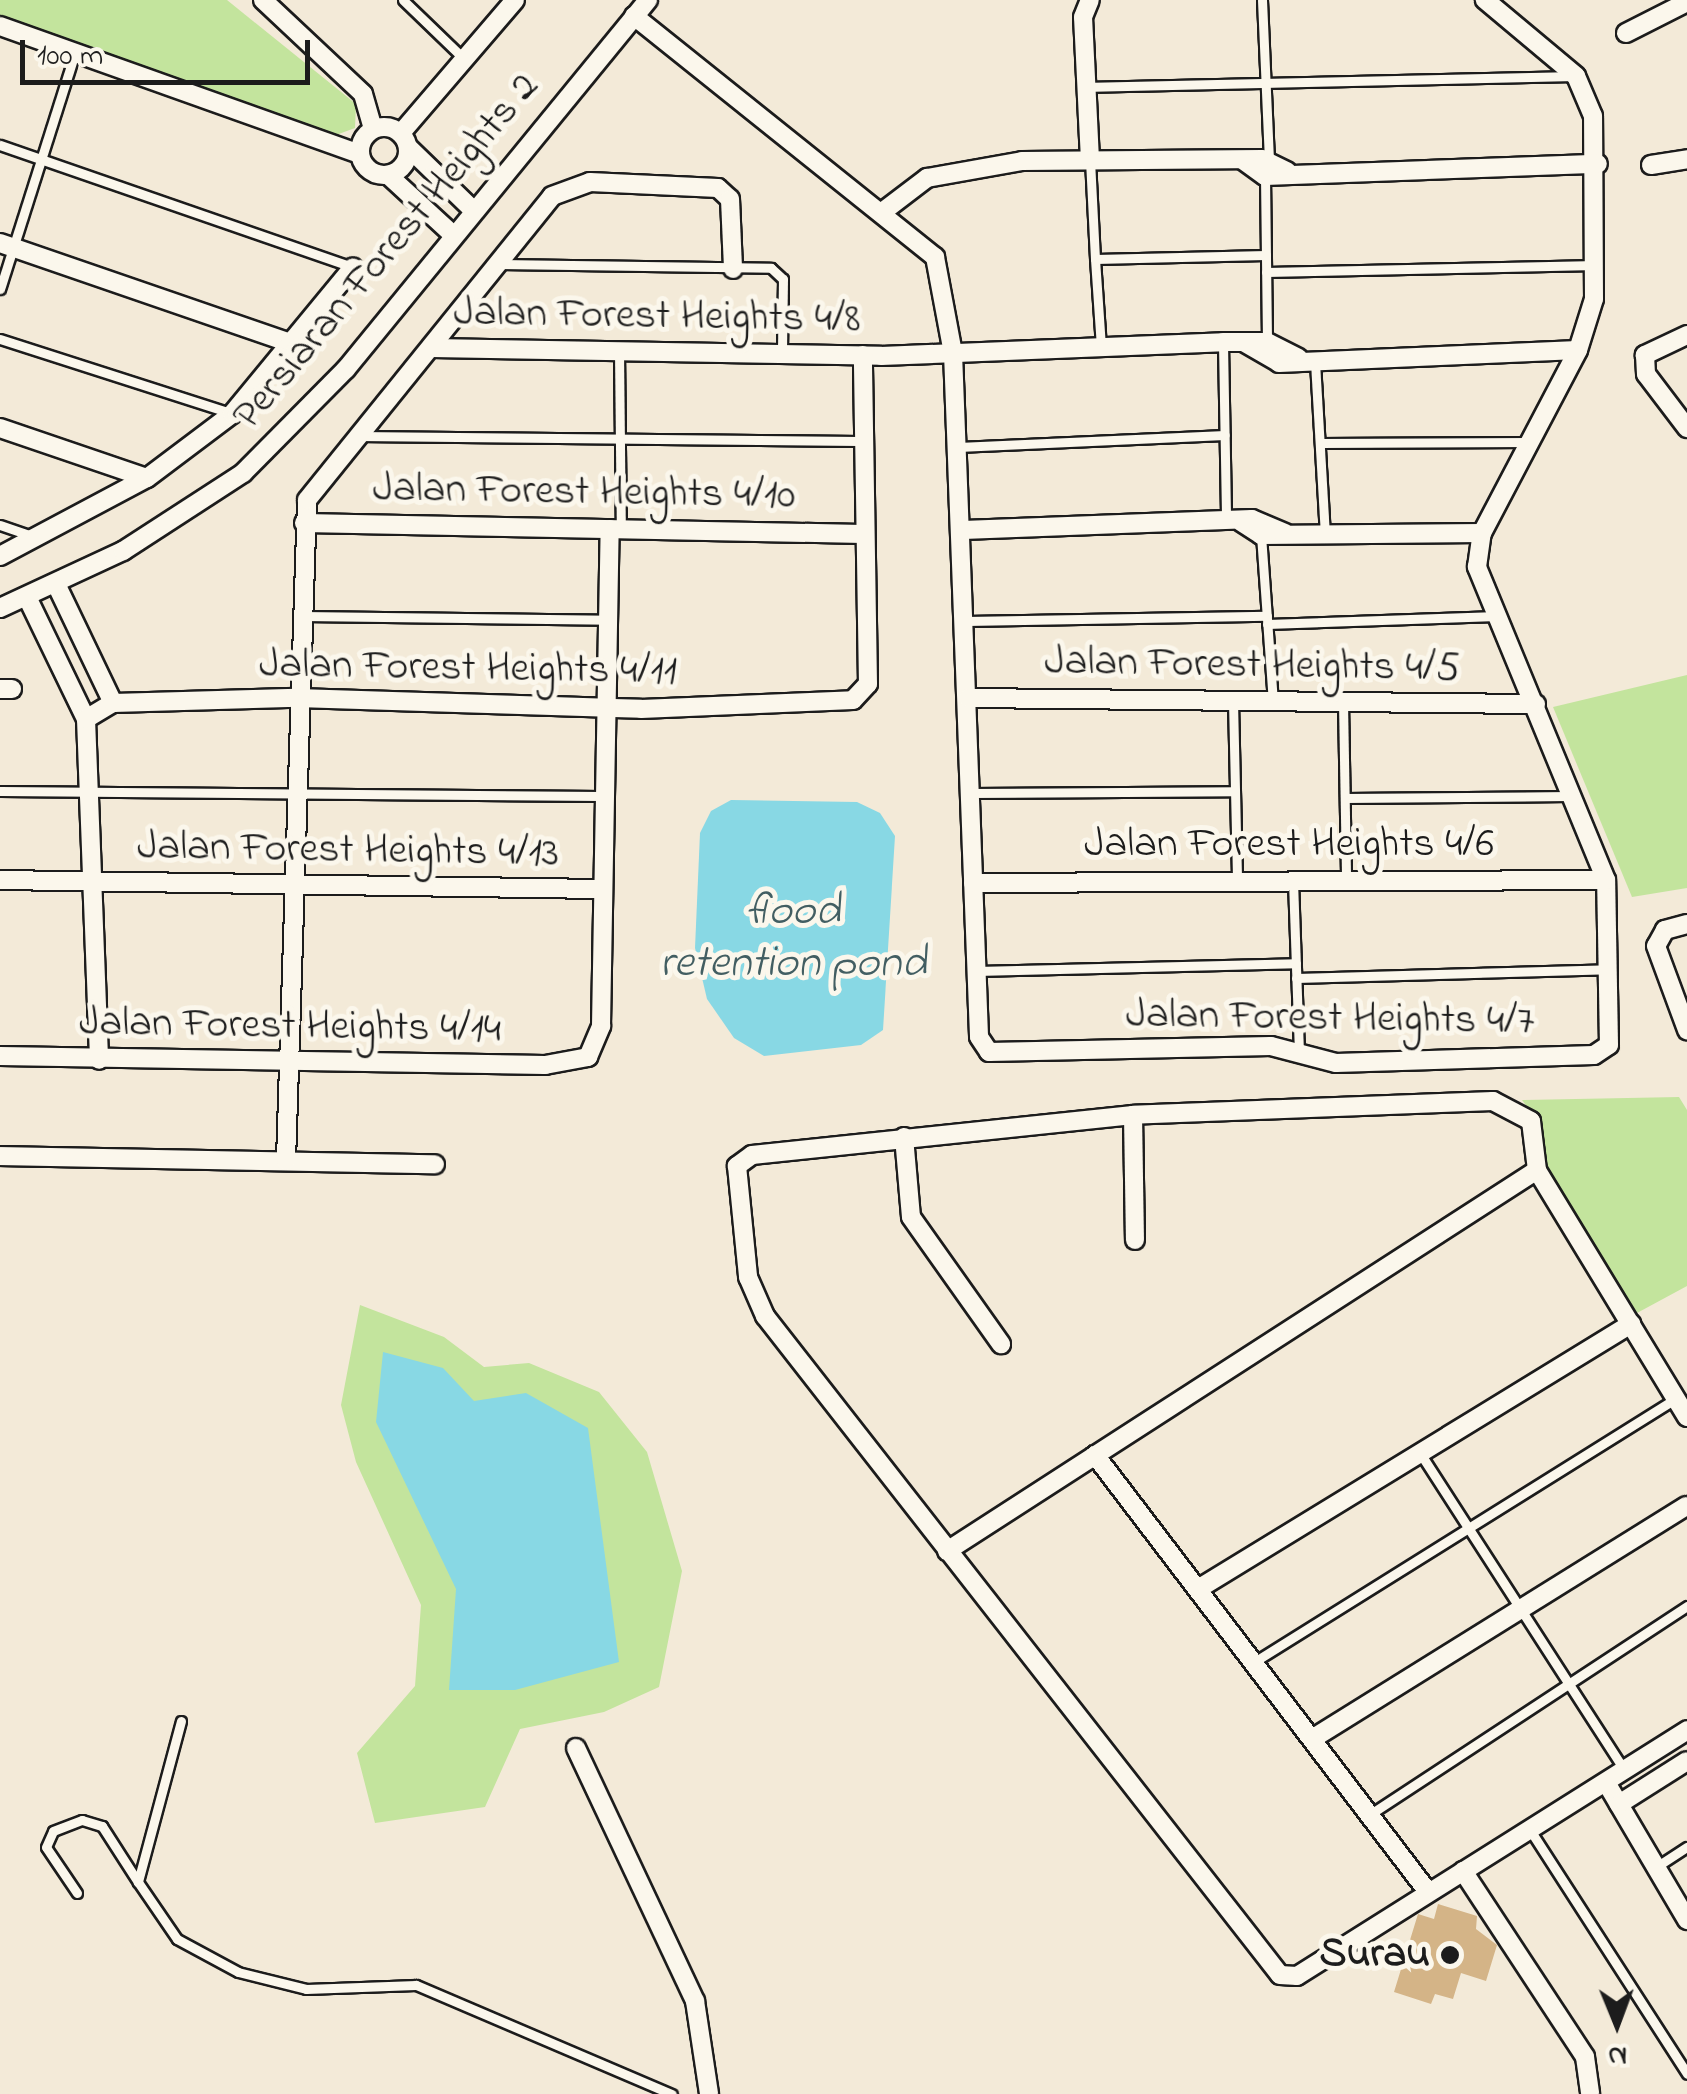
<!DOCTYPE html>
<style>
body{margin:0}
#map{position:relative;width:1687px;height:2094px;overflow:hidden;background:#f3ead8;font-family:"Indie Flower",sans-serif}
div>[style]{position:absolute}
.green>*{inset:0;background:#c3e49d}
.water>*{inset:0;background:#88d8e4}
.building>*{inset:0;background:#d4b487}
.roads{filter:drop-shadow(2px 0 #1c1c1c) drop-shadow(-2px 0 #1c1c1c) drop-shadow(0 2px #1c1c1c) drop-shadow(0 -2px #1c1c1c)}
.lane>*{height:9px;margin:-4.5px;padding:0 4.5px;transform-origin:4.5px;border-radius:4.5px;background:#fbf7ec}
.street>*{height:18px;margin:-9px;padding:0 9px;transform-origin:9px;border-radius:9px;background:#fbf7ec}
.street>.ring{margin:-9px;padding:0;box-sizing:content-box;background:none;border:18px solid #fbf7ec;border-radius:50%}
.dots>*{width:28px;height:28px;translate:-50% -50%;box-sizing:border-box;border:5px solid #fbf7ec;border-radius:50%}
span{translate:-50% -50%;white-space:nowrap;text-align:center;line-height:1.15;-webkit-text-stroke:10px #fbf7ec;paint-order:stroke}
.street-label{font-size:42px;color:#1c1c1c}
.poi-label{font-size:42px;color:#1c1c1c;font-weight:700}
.right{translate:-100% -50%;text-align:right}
.water-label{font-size:45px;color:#425e62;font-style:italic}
.north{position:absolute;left:1567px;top:1974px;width:100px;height:100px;-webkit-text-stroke:8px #fbf7ec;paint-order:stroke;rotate:179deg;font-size:28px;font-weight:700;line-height:40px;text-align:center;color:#1c1c1c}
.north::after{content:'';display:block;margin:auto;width:35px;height:45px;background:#1c1c1c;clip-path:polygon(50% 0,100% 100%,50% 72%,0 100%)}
.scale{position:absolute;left:20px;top:40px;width:290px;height:45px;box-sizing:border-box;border:5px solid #1c1c1c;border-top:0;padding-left:12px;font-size:30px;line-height:35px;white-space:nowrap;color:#1c1c1c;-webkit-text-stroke:8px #fbf7ec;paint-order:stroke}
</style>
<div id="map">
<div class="green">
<div style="clip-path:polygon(0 0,227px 0,356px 104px,355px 128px,336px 135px,0 26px)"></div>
<div style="clip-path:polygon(1687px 675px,1687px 888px,1632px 897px,1553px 707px)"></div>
<div style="clip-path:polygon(1679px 1097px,1687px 1110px,1687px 1286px,1637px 1313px,1545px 1167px,1541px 1126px,1522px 1100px)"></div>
<div style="clip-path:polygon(360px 1305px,444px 1337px,484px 1367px,529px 1363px,599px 1392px,647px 1452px,682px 1571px,659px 1687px,604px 1712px,520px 1729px,485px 1807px,375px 1823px,357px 1753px,415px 1686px,421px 1605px,356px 1462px,341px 1405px)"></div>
</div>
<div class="water">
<div style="clip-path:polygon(731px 800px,857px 802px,880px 813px,895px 836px,883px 1030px,861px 1045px,764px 1056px,734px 1038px,707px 999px,695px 948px,700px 833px,711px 811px)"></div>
<div style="clip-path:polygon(383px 1352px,443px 1368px,474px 1401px,526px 1393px,588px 1428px,619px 1662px,515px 1690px,449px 1690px,456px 1589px,376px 1422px)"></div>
</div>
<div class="building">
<div style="clip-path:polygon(1438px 1904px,1477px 1916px,1476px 1929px,1497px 1945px,1486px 1981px,1461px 1973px,1453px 1999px,1435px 1994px,1431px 2004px,1394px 1992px,1418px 1914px,1434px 1919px)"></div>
</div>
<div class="roads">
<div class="lane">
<div style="left:403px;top:0;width:85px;rotate:44deg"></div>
<div style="left:1262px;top:0;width:159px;rotate:87.5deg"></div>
<div style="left:1087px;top:87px;width:484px;rotate:-1.3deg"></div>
<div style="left:0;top:145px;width:373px;rotate:19.1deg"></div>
<div style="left:1090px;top:160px;width:99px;rotate:87.1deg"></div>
<div style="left:1265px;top:176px;width:166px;rotate:89.3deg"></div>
<div style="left:499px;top:264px;width:272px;rotate:0.8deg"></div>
<div style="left:771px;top:268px;width:16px;rotate:43deg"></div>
<div style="left:783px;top:279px;width:72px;rotate:90.8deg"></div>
<div style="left:1266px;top:272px;width:331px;rotate:-1.2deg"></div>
<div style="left:0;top:289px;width:248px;rotate:-72.4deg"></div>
<div style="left:0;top:339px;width:243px;rotate:17.8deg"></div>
<div style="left:1223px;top:343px;width:178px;rotate:89deg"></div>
<div style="left:1101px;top:347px;width:88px;rotate:-93.9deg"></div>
<div style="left:1095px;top:259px;width:171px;rotate:-1.3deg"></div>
<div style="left:619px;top:351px;width:178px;rotate:89.4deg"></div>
<div style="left:1315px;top:362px;width:172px;rotate:86.7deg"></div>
<div style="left:357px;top:436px;width:502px;rotate:0.57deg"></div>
<div style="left:1320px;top:443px;width:209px;rotate:-0.3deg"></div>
<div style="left:958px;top:447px;width:267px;rotate:-2.6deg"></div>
<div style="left:0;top:525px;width:37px;rotate:19deg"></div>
<div style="left:1261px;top:535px;width:166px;rotate:85.9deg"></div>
<div style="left:302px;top:616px;width:307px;rotate:0.7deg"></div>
<div style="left:966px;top:621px;width:301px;rotate:-1deg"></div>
<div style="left:1267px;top:624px;width:230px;rotate:-2deg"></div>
<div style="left:1233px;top:701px;width:179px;rotate:88.7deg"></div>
<div style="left:1343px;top:702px;width:178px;rotate:89deg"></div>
<div style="left:0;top:791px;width:600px;rotate:0.48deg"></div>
<div style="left:971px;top:793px;width:264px;rotate:-0.4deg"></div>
<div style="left:1345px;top:798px;width:224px;rotate:-0.5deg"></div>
<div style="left:1293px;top:881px;width:172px;rotate:88deg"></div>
<div style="left:976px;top:971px;width:320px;rotate:-1.4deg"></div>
<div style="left:1296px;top:978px;width:313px;rotate:-1.6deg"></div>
<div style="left:1420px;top:1453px;width:377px;rotate:57.2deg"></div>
<div style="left:1254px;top:1662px;width:498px;rotate:-32deg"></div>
<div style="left:181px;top:1721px;width:167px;rotate:105deg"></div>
<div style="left:138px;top:1882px;width:69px;rotate:55.6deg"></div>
<div style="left:177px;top:1939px;width:69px;rotate:28.4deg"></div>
<div style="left:238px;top:1972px;width:70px;rotate:14deg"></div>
<div style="left:306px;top:1989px;width:110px;rotate:-2.1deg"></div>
<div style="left:416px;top:1985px;width:278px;rotate:23.1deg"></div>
<div style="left:1369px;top:1815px;width:381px;rotate:-33.3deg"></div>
<div style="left:1530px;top:1830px;width:290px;rotate:57.2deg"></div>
<div style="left:1656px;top:1867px;width:37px;rotate:-33deg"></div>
<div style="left:77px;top:1893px;width:55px;rotate:-124deg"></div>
<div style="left:46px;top:1847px;width:17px;rotate:-66deg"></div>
<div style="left:53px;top:1831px;width:31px;rotate:-21deg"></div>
<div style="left:82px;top:1820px;width:21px;rotate:17deg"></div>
<div style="left:102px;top:1826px;width:67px;rotate:57.3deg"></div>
</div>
<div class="street">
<div style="left:263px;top:0;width:137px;rotate:43.2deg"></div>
<div style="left:363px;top:94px;width:36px;rotate:74deg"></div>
<div style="left:634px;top:16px;width:386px;rotate:38.7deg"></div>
<div style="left:935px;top:257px;width:98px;rotate:79.4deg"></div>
<div style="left:953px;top:353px;width:684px;rotate:87.82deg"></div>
<div style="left:979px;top:1037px;width:18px;rotate:56deg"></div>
<div style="left:989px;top:1052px;width:282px;rotate:-1.2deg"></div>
<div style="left:1271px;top:1046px;width:67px;rotate:14.7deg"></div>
<div style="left:1336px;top:1063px;width:258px;rotate:-1.8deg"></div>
<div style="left:1594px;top:1055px;width:18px;rotate:-34deg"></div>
<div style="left:1609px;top:1045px;width:165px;rotate:-91deg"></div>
<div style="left:1606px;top:880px;width:339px;rotate:-112.4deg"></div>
<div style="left:1477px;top:567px;width:34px;rotate:-82deg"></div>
<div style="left:1482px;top:533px;width:207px;rotate:-62.3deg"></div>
<div style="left:1578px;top:350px;width:53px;rotate:-72.6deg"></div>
<div style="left:1594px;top:299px;width:183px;rotate:-90.3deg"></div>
<div style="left:1593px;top:116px;width:43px;rotate:-113deg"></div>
<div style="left:1576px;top:76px;width:119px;rotate:-140.1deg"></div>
<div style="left:0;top:26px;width:381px;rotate:19.6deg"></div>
<div style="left:1626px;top:33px;width:68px;rotate:-26.9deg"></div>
<div class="ring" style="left:360px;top:127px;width:30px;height:30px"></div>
<div style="left:401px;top:133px;width:175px;rotate:-49.4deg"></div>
<div style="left:408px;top:147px;width:88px;rotate:44.1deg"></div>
<div style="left:1090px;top:160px;width:143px;rotate:-92.8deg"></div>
<div style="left:1083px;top:17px;width:18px;rotate:-68deg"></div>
<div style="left:1244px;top:161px;width:26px;rotate:36deg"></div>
<div style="left:1265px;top:176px;width:333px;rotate:-2.1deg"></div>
<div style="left:1651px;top:165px;width:36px;rotate:-9deg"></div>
<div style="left:388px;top:175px;width:84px;rotate:42.6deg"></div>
<div style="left:881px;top:213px;width:58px;rotate:-37.3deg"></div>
<div style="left:927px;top:178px;width:97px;rotate:-10.1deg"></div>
<div style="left:1022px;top:161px;width:240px;rotate:-0.5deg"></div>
<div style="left:1262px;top:159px;width:28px;rotate:26deg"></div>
<div style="left:0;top:243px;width:311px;rotate:19deg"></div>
<div style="left:1687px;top:335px;width:47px;rotate:154.5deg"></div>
<div style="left:1645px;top:355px;width:19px;rotate:87deg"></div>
<div style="left:1646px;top:374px;width:68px;rotate:52.8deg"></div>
<div style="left:1245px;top:343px;width:39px;rotate:30deg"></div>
<div style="left:1279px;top:363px;width:299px;rotate:-2.5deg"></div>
<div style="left:432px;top:348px;width:449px;rotate:1deg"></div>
<div style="left:881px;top:356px;width:342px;rotate:-2.3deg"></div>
<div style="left:1223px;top:342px;width:44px"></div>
<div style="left:1267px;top:342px;width:35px;rotate:27deg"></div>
<div style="left:0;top:428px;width:155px;rotate:18.8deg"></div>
<div style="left:1241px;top:522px;width:24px;rotate:33deg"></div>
<div style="left:1261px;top:535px;width:221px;rotate:-0.5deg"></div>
<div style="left:304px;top:523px;width:559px;rotate:1.13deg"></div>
<div style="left:963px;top:530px;width:289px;rotate:-2.2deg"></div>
<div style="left:1252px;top:519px;width:36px;rotate:23deg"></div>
<div style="left:0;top:556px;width:166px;rotate:-28deg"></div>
<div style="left:147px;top:478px;width:106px;rotate:-37deg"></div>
<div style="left:232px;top:414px;width:190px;rotate:-50.5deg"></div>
<div style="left:57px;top:586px;width:130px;rotate:64.4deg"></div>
<div style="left:27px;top:597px;width:136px;rotate:64.2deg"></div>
<div style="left:86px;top:719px;width:341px;rotate:87.8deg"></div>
<div style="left:0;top:608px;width:136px;rotate:-24.9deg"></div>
<div style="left:123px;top:551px;width:143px;rotate:-33deg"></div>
<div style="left:243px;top:473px;width:146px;rotate:-45.3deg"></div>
<div style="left:346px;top:369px;width:477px;rotate:-50.7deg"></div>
<div style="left:0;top:689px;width:12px"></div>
<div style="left:968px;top:698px;width:568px;rotate:0.61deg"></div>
<div style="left:86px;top:719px;width:31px;rotate:-31deg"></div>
<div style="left:113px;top:703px;width:184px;rotate:-1.6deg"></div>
<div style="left:297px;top:698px;width:344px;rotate:1.8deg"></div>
<div style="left:641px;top:709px;width:212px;rotate:-2.4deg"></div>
<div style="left:853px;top:700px;width:22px;rotate:-47deg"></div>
<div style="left:868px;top:684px;width:329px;rotate:-90.9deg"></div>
<div style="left:0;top:880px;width:602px;rotate:0.86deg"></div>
<div style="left:973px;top:883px;width:633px;rotate:-0.27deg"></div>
<div style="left:1687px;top:924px;width:23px;rotate:165deg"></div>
<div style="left:1665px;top:930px;width:18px;rotate:119deg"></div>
<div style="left:1656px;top:946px;width:90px;rotate:69.7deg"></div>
<div style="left:0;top:1056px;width:545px;rotate:0.95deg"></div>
<div style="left:545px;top:1065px;width:44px;rotate:-10.5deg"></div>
<div style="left:588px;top:1057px;width:34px;rotate:-67deg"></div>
<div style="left:601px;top:1026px;width:497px;rotate:-89deg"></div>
<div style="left:1133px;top:1115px;width:125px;rotate:89.1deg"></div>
<div style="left:904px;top:1137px;width:80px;rotate:85deg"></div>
<div style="left:911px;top:1217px;width:156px;rotate:54.7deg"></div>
<div style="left:0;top:1156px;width:435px;rotate:1.1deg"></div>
<div style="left:286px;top:1161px;width:661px;rotate:-88.18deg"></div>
<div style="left:307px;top:500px;width:390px;rotate:-51.1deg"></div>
<div style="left:552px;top:196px;width:40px;rotate:-20.2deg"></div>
<div style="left:590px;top:182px;width:128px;rotate:2.7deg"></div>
<div style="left:718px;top:188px;width:16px;rotate:43deg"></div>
<div style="left:730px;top:199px;width:70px;rotate:87.5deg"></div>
<div style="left:1687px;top:1417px;width:289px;rotate:-121.3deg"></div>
<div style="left:1537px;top:1170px;width:49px;rotate:-97deg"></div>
<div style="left:1531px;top:1121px;width:43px;rotate:-152.2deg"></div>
<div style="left:1493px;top:1101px;width:360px;rotate:177.8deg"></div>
<div style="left:1133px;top:1115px;width:383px;rotate:174deg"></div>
<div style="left:752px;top:1155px;width:19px;rotate:144deg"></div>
<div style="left:737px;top:1166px;width:112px;rotate:84.3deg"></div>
<div style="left:748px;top:1277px;width:43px;rotate:66.4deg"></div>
<div style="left:765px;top:1316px;width:836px;rotate:51.99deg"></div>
<div style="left:1280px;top:1975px;width:17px;rotate:3deg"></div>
<div style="left:1297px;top:1976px;width:461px;rotate:-32.2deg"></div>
<div style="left:1095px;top:1455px;width:549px;rotate:52.69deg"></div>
<div style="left:947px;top:1551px;width:702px;rotate:-32.85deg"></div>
<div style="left:1198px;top:1589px;width:508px;rotate:-31.47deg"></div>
<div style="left:1312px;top:1739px;width:441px;rotate:-31.9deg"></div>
<div style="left:576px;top:1748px;width:280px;rotate:64.8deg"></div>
<div style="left:695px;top:2001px;width:94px;rotate:81.4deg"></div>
<div style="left:1607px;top:1784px;width:158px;rotate:59.5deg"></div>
<div style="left:1619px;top:1804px;width:80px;rotate:-32.3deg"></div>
<div style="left:1463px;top:1871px;width:222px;rotate:56.7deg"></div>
<div style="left:1585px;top:2057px;width:37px;rotate:82deg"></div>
</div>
</div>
<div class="dots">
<div style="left:1450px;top:1955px;background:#1c1c1c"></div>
</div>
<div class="street-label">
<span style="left:387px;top:252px;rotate:-50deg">Persiaran Forest Heights 2</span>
<span style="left:657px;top:317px;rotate:1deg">Jalan Forest Heights 4/8</span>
<span style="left:584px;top:493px;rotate:1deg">Jalan Forest Heights 4/10</span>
<span style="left:1252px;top:666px;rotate:1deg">Jalan Forest Heights 4/5</span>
<span style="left:468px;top:669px;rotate:1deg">Jalan Forest Heights 4/11</span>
<span style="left:1289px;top:845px">Jalan Forest Heights 4/6</span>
<span style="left:348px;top:851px;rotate:1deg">Jalan Forest Heights 4/13</span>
<span style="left:1330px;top:1019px;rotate:1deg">Jalan Forest Heights 4/7</span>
<span style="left:290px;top:1027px;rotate:1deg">Jalan Forest Heights 4/14</span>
</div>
<div class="poi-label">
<span class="right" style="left:1430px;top:1955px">Surau</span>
</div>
<div class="water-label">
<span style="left:793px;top:939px">flood<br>retention pond</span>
</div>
<div class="north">N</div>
<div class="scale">100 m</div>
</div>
